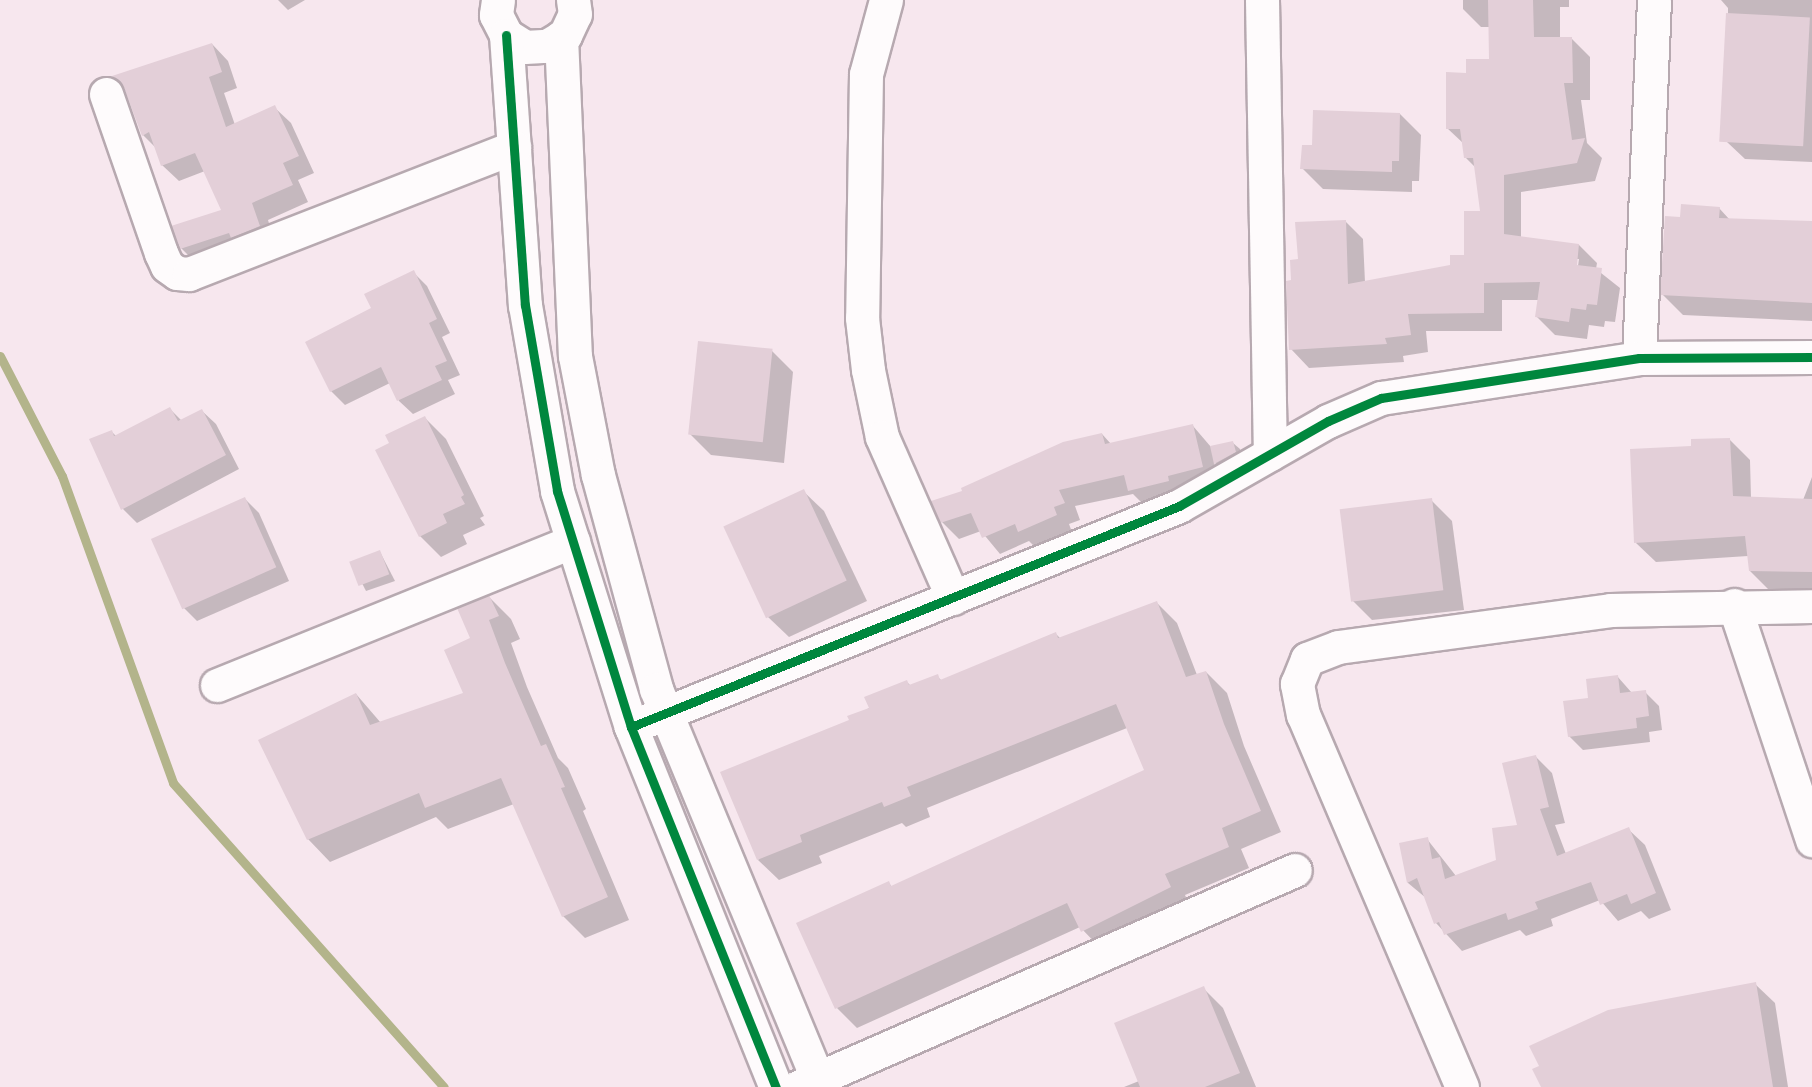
<!DOCTYPE html>
<style>
body{margin:0}
#map{position:relative;width:1812px;height:1087px;overflow:hidden;background:#f7e7ee;font-family:"Noto Sans",sans-serif}
div>[style]{position:absolute}
.shadow>*{inset:0;background:#0003}
.stream>*{height:9px;margin:-4.5px;padding:0 4.5px;transform-origin:4.5px;border-radius:4.5px;background:#b3b48b}
.building>*{inset:0;background:#e3cfd8;transform-origin:0 0}
.roads{filter:drop-shadow(2px 0 #b7a9b0) drop-shadow(-2px 0 #b7a9b0) drop-shadow(0 2px #b7a9b0) drop-shadow(0 -2px #b7a9b0)}
.minor>*{height:33px;margin:-16.5px;padding:0 16.5px;transform-origin:16.5px;border-radius:16.5px;background:#fefbfc}
.cycleway>*{height:9px;margin:-4.5px;padding:0 4.5px;transform-origin:4.5px;border-radius:4.5px;background:#00873e}
span{translate:-50% -50%;white-space:nowrap;text-align:center;line-height:1.15;-webkit-text-stroke:4.5px #fee0ed;paint-order:stroke}
</style>
<div id="map">
<div class="shadow">
<div style="clip-path:polygon(278px 0,305px 0,288px 10px)"></div>
<div style="clip-path:polygon(evenodd,1463px 0,1569px 0,1569px 7px,1560px 7px,1560px 39px,1572px 39px,1590px 57px,1590px 100px,1581px 100px,1587px 143px,1602px 158px,1595px 181px,1521px 192px,1521px 238px,1579px 245px,1597px 263px,1596px 269px,1620px 288px,1615px 322px,1605px 321px,1604px 327px,1589px 325px,1587px 339px,1555px 335px,1537px 317px,1539px 300px,1502px 300px,1502px 331px,1426px 331px,1428px 352px,1403px 356px,1404px 362px,1309px 368px,1291px 349px,1292px 282px,1299px 261px,1345px 221px,1363px 239px,1365px 282px,1452px 266px,1465px 256px,1482px 213px,1476px 168px,1466px 158px,1464px 144px,1447px 128px,1467px 75px,1490px 60px,1490px 27px,1481px 27px,1463px 9px,1463px 0,1576px 259px,1579px 259px,1577px 273px,1576px 259px)"></div>
<div style="clip-path:polygon(1721px 0,1812px 0,1812px 162px,1745px 159px,1727px 142px,1728px 8px)"></div>
<div style="clip-path:polygon(212px 44px,228px 61px,237px 88px,224px 93px,235px 125px,274px 107px,291px 123px,314px 173px,298px 180px,308px 202px,268px 220px,275px 243px,197px 264px,181px 248px,223px 211px,205px 171px,179px 181px,162px 165px,156px 148px,143px 135px)"></div>
<div style="clip-path:polygon(1400px 114px,1421px 135px,1419px 181px,1412px 181px,1412px 192px,1323px 189px,1302px 168px,1313px 147px)"></div>
<div style="clip-path:polygon(1719px 208px,1730px 220px,1812px 223px,1812px 321px,1683px 315px,1662px 294px,1682px 219px)"></div>
<div style="clip-path:polygon(413px 272px,427px 286px,450px 333px,442px 337px,460px 375px,448px 380px,455px 394px,413px 414px,399px 401px,390px 383px,345px 405px,331px 391px,373px 309px)"></div>
<div style="clip-path:polygon(772px 351px,793px 372px,784px 463px,711px 455px,690px 434px)"></div>
<div style="clip-path:polygon(170px 409px,182px 421px,202px 411px,216px 424px,239px 469px,137px 523px,123px 509px,91px 440px,111px 431px,117px 437px)"></div>
<div style="clip-path:polygon(425px 418px,446px 439px,484px 516px,480px 518px,485px 525px,463px 535px,467px 544px,441px 557px,420px 536px)"></div>
<div style="clip-path:polygon(1193px 426px,1211px 447px,1233px 443px,1240px 449px,1242px 459px,1222px 470px,1214px 462px,1219px 484px,1146px 507px,1133px 494px,1075px 506px,1080px 520px,1069px 524px,1072px 532px,1036px 548px,1029px 541px,1000px 554px,981px 531px,959px 539px,942px 522px,964px 492px,1102px 434px,1111px 444px)"></div>
<div style="clip-path:polygon(1730px 440px,1750px 460px,1751px 498px,1803px 500px,1812px 477px,1812px 592px,1770px 591px,1750px 571px,1748px 556px,1656px 562px,1636px 543px,1693px 447px)"></div>
<div style="clip-path:polygon(803px 491px,824px 511px,867px 601px,789px 637px,768px 617px,725px 527px)"></div>
<div style="clip-path:polygon(245px 499px,259px 513px,289px 581px,197px 621px,183px 607px)"></div>
<div style="clip-path:polygon(1431px 500px,1452px 521px,1464px 610px,1372px 620px,1351px 599px)"></div>
<div style="clip-path:polygon(380px 552px,395px 581px,366px 591px,351px 562px)"></div>
<div style="clip-path:polygon(489px 597px,511px 619px,520px 639px,511px 643px,527px 687px,558px 758px,568px 768px,586px 809px,583px 811px,629px 920px,585px 938px,563px 916px,514px 804px,448px 829px,436px 817px,330px 862px,308px 839px,356px 694px,381px 723px,465px 694px,472px 639px)"></div>
<div style="clip-path:polygon(1156px 602px,1177px 623px,1197px 675px,1206px 672px,1227px 693px,1244px 746px,1281px 832px,1241px 849px,1249px 868px,1185px 895px,1191px 908px,1103px 951px,1080px 927px,857px 1028px,837px 1008px,889px 883px,892px 887px,1146px 771px,1127px 728px,927px 808px,930px 817px,906px 827px,902px 823px,819px 856px,822px 863px,779px 880px,758px 860px,851px 721px,906px 681px,911px 686px,937px 676px,942px 681px,1055px 633px,1061px 639px)"></div>
<div style="clip-path:polygon(1617px 676px,1632px 693px,1645px 692px,1659px 706px,1662px 730px,1649px 732px,1650px 742px,1583px 750px,1569px 736px,1590px 699px)"></div>
<div style="clip-path:polygon(1536px 757px,1552px 773px,1565px 823px,1555px 825px,1566px 854px,1628px 829px,1645px 845px,1671px 910px,1649px 919px,1641px 911px,1618px 921px,1600px 900px,1551px 919px,1553px 926px,1526px 936px,1520px 930px,1462px 951px,1436px 923px,1426px 898px,1408px 883px,1401px 844px,1427px 839px,1456px 876px,1498px 861px,1519px 826px)"></div>
<div style="clip-path:polygon(1755px 984px,1775px 1003px,1788px 1087px,1542px 1087px)"></div>
<div style="clip-path:polygon(1203px 988px,1223px 1008px,1256px 1087px,1124px 1087px,1139px 1081px)"></div>
</div>
<div class="stream">
<div style="left:0;top:356px;width:135px;rotate:62.7deg"></div>
<div style="left:62px;top:476px;width:326px;rotate:70.1deg"></div>
<div style="left:173px;top:783px;width:407px;rotate:48.3deg"></div>
</div>
<div class="building">
<div style="clip-path:polygon(1488px 0,1533px 0,1534px 37px,1572px 37px,1573px 83px,1564px 83px,1572px 140px,1585px 138px,1577px 163px,1504px 175px,1504px 234px,1579px 244px,1577px 265px,1602px 268px,1597px 305px,1587px 304px,1586px 310px,1571px 308px,1569px 322px,1535px 317px,1540px 282px,1484px 283px,1484px 313px,1408px 314px,1411px 335px,1385px 338px,1387px 344px,1289px 350px,1286px 281px,1291px 280px,1290px 260px,1298px 259px,1295px 222px,1346px 220px,1348px 284px,1450px 265px,1450px 255px,1464px 255px,1464px 211px,1480px 211px,1473px 158px,1464px 158px,1460px 129px,1446px 129px,1446px 72px,1466px 73px,1466px 59px,1489px 59px)"></div>
<div style="left:1726px;top:13px;width:84px;height:129px;rotate:3deg"></div>
<div style="clip-path:polygon(212px 43px,222px 72px,209px 77px,226px 127px,275px 105px,299px 156px,283px 163px,293px 185px,252px 203px,260px 226px,231px 238px,229px 233px,180px 249px,171px 226px,221px 210px,195px 153px,161px 166px,149px 132px,142px 136px,124px 88px,112px 76px)"></div>
<div style="clip-path:polygon(1313px 110px,1400px 113px,1399px 161px,1392px 161px,1392px 172px,1300px 169px,1302px 145px,1312px 145px)"></div>
<div style="clip-path:polygon(1681px 204px,1720px 207px,1719px 218px,1812px 221px,1812px 303px,1660px 295px,1665px 216px,1680px 217px)"></div>
<div style="clip-path:polygon(414px 270px,437px 319px,429px 323px,447px 361px,435px 366px,442px 380px,397px 401px,381px 367px,330px 392px,305px 342px,371px 308px,364px 294px)"></div>
<div style="left:698px;top:341px;width:75px;height:94px;rotate:6deg"></div>
<div style="clip-path:polygon(170px 407px,178px 421px,202px 409px,226px 455px,121px 510px,89px 439px,112px 430px,114px 436px)"></div>
<div style="clip-path:polygon(425px 416px,464px 495px,461px 497px,465px 504px,443px 514px,447px 523px,419px 537px,375px 450px,389px 443px,385px 435px)"></div>
<div style="clip-path:polygon(1193px 424px,1203px 467px,1168px 476px,1169px 481px,1128px 491px,1124px 475px,1059px 490px,1065px 503px,1054px 507px,1057px 515px,1018px 532px,1015px 524px,982px 538px,971px 513px,940px 523px,931px 501px,962px 491px,961px 488px,1063px 442px,1102px 433px,1105px 444px)"></div>
<div style="clip-path:polygon(1730px 438px,1733px 496px,1812px 499px,1812px 572px,1749px 571px,1745px 536px,1634px 543px,1630px 449px,1691px 446px,1691px 439px)"></div>
<div style="clip-path:polygon(1233px 441px,1236px 452px,1214px 464px,1210px 446px)"></div>
<div style="left:804px;top:489px;width:101px;height:89px;rotate:65deg"></div>
<div style="left:245px;top:497px;width:77px;height:103px;rotate:66deg"></div>
<div style="left:1432px;top:498px;width:93px;height:93px;rotate:83deg"></div>
<div style="left:380px;top:550px;width:26px;height:33px;rotate:69deg"></div>
<div style="clip-path:polygon(489px 595px,499px 616px,489px 620px,505px 663px,541px 746px,546px 744px,565px 787px,561px 788px,608px 897px,562px 917px,501px 778px,425px 808px,419px 793px,307px 840px,258px 740px,356px 693px,370px 725px,463px 693px,444px 650px,470px 638px,457px 608px)"></div>
<div style="clip-path:polygon(1157px 601px,1186px 677px,1206px 671px,1224px 724px,1261px 811px,1222px 828px,1229px 847px,1165px 874px,1171px 887px,1081px 932px,1067px 903px,835px 1009px,796px 923px,889px 881px,891px 886px,1144px 770px,1116px 704px,907px 787px,911px 796px,884px 807px,882px 802px,800px 835px,802px 842px,757px 860px,720px 772px,849px 720px,847px 716px,869px 708px,864px 697px,907px 680px,909px 685px,938px 674px,940px 680px,1056px 632px,1058px 638px)"></div>
<div style="clip-path:polygon(1618px 675px,1620px 693px,1646px 690px,1649px 716px,1636px 718px,1637px 728px,1568px 737px,1563px 701px,1588px 698px,1586px 679px)"></div>
<div style="clip-path:polygon(1536px 755px,1549px 807px,1540px 809px,1557px 856px,1629px 827px,1656px 893px,1631px 904px,1627px 894px,1600px 905px,1591px 882px,1535px 902px,1538px 909px,1508px 920px,1506px 913px,1444px 935px,1439px 922px,1434px 924px,1417px 878px,1407px 883px,1399px 843px,1428px 837px,1432px 859px,1440px 857px,1445px 879px,1496px 860px,1492px 828px,1517px 825px,1502px 763px)"></div>
<div style="clip-path:polygon(1756px 982px,1773px 1087px,1541px 1087px,1532px 1069px,1539px 1066px,1529px 1046px,1608px 1010px)"></div>
<div style="clip-path:polygon(1204px 986px,1240px 1073px,1205px 1087px,1140px 1087px,1114px 1023px)"></div>
</div>
<div class="roads">
<div class="minor">
<div style="left:498px;top:0;width:15px;rotate:98deg"></div>
<div style="left:496px;top:15px;width:22px;rotate:63deg"></div>
<div style="left:506px;top:35px;width:22px;rotate:32deg"></div>
<div style="left:525px;top:47px;width:22px;rotate:-3deg"></div>
<div style="left:547px;top:46px;width:21px;rotate:-31deg"></div>
<div style="left:565px;top:35px;width:23px;rotate:-65deg"></div>
<div style="left:575px;top:14px;width:14px;rotate:-98deg"></div>
<div style="left:886px;top:0;width:77px;rotate:105.1deg"></div>
<div style="left:866px;top:74px;width:244px;rotate:90.9deg"></div>
<div style="left:862px;top:318px;width:52px;rotate:83.4deg"></div>
<div style="left:868px;top:370px;width:68px;rotate:78.2deg"></div>
<div style="left:882px;top:437px;width:176px;rotate:66.2deg"></div>
<div style="left:1262px;top:0;width:454px;rotate:89deg"></div>
<div style="left:506px;top:35px;width:271px;rotate:86deg"></div>
<div style="left:525px;top:305px;width:189px;rotate:80.2deg"></div>
<div style="left:557px;top:491px;width:247px;rotate:72.6deg"></div>
<div style="left:631px;top:727px;width:388px;rotate:68.1deg"></div>
<div style="left:561px;top:37px;width:319px;rotate:87.5deg"></div>
<div style="left:575px;top:356px;width:121px;rotate:79.1deg"></div>
<div style="left:598px;top:475px;width:222px;rotate:74.8deg"></div>
<div style="left:656px;top:689px;width:431px;rotate:67.5deg"></div>
<div style="left:106px;top:94px;width:168px;rotate:70.9deg"></div>
<div style="left:161px;top:253px;width:14px;rotate:65deg"></div>
<div style="left:167px;top:266px;width:12px;rotate:35deg"></div>
<div style="left:177px;top:273px;width:12px;rotate:5deg"></div>
<div style="left:189px;top:274px;width:349px;rotate:-21.3deg"></div>
<div style="left:1639px;top:358px;width:358px;rotate:-87.6deg"></div>
<div style="left:1734px;top:605px;width:248px;rotate:71.6deg"></div>
<div style="left:217px;top:685px;width:384px;rotate:-22deg"></div>
<div style="left:631px;top:727px;width:591px;rotate:-21.96deg"></div>
<div style="left:1179px;top:506px;width:172px;rotate:-29.7deg"></div>
<div style="left:1328px;top:421px;width:58px;rotate:-23.5deg"></div>
<div style="left:1381px;top:398px;width:261px;rotate:-8.8deg"></div>
<div style="left:1639px;top:358px;width:173px;rotate:-0.3deg"></div>
<div style="left:798px;top:1087px;width:542px;rotate:-23.59deg"></div>
<div style="left:1462px;top:1087px;width:405px;rotate:-113.1deg"></div>
<div style="left:1303px;top:715px;width:32px;rotate:-101deg"></div>
<div style="left:1297px;top:684px;width:27px;rotate:-68deg"></div>
<div style="left:1307px;top:659px;width:33px;rotate:-21deg"></div>
<div style="left:1338px;top:647px;width:275px;rotate:-7.7deg"></div>
<div style="left:1610px;top:610px;width:202px;rotate:-1.1deg"></div>
</div>
</div>
<div class="cycleway">
<div style="left:506px;top:35px;width:271px;rotate:86deg"></div>
<div style="left:525px;top:305px;width:189px;rotate:80.2deg"></div>
<div style="left:557px;top:491px;width:247px;rotate:72.6deg"></div>
<div style="left:631px;top:727px;width:388px;rotate:68.1deg"></div>
<div style="left:631px;top:727px;width:591px;rotate:-21.96deg"></div>
<div style="left:1179px;top:506px;width:172px;rotate:-29.7deg"></div>
<div style="left:1328px;top:421px;width:58px;rotate:-23.5deg"></div>
<div style="left:1381px;top:398px;width:261px;rotate:-8.8deg"></div>
<div style="left:1639px;top:358px;width:173px;rotate:-0.3deg"></div>
</div>
</div>
